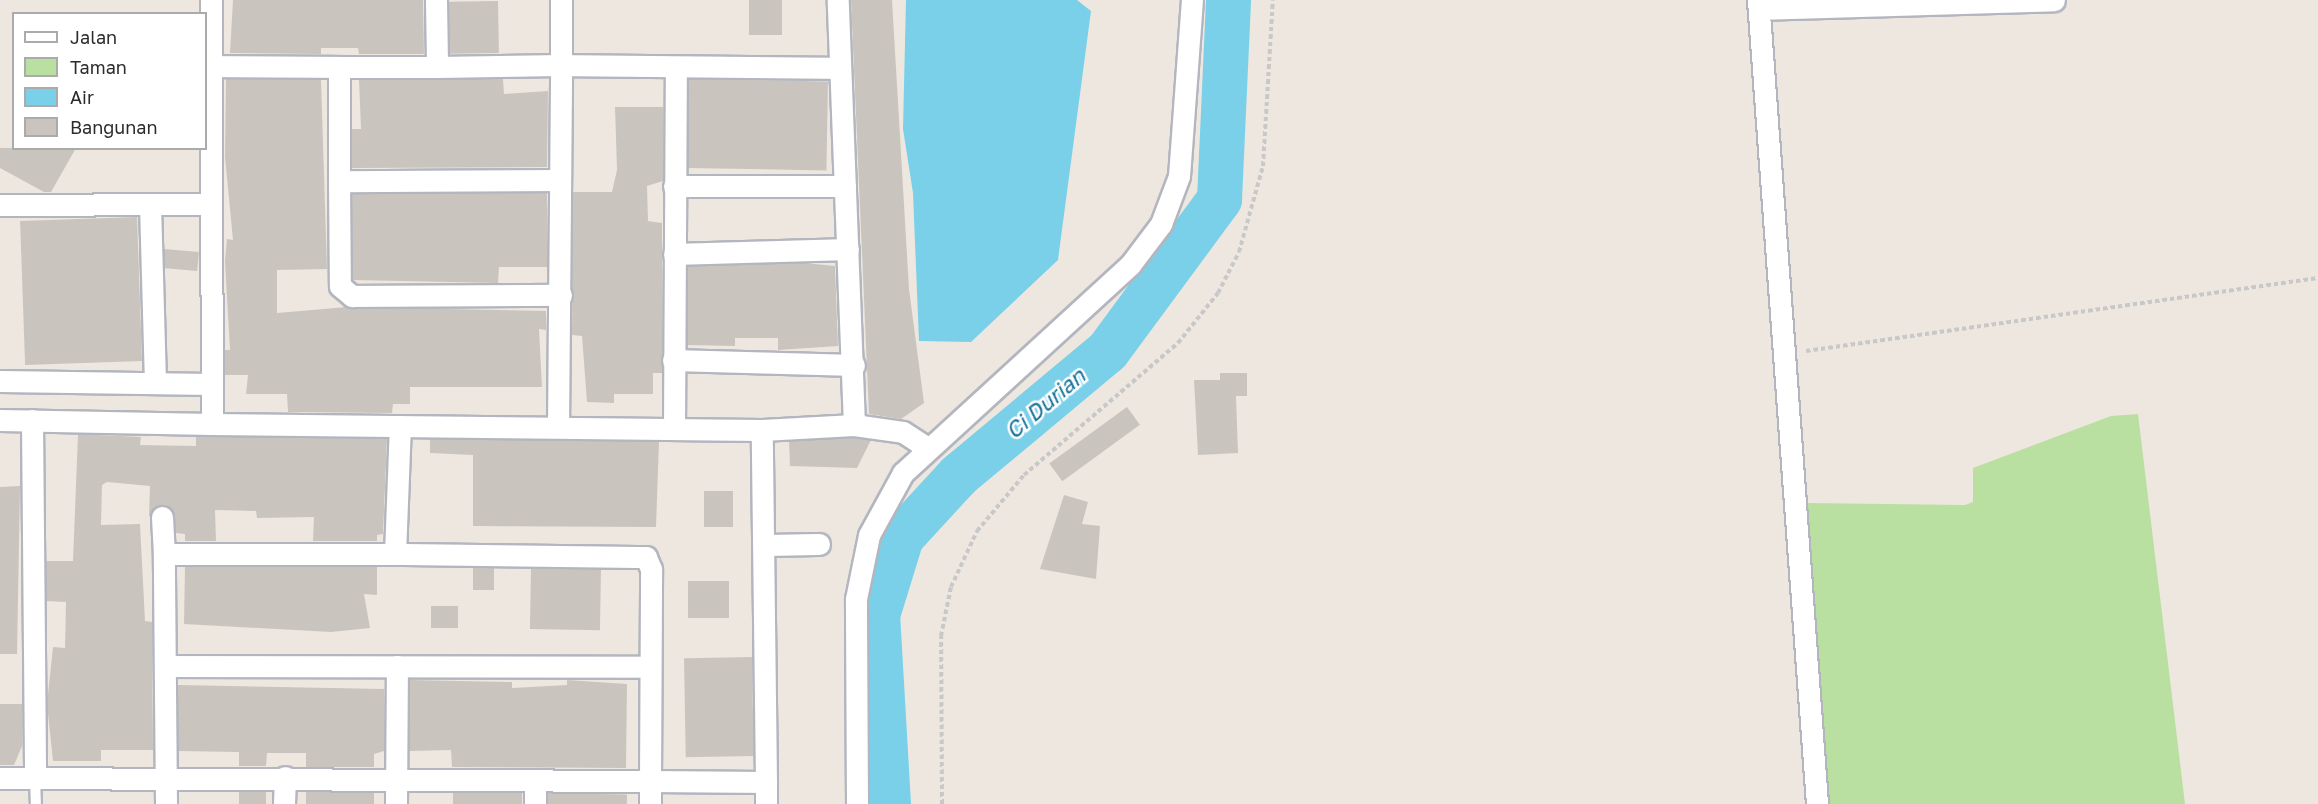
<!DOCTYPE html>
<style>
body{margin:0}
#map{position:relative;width:2318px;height:804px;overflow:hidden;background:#ede7e0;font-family:"Golos Text",sans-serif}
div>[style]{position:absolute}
.green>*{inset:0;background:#b9e0a0}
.water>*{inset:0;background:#79d0e8}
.river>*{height:45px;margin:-22.5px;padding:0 22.5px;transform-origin:22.5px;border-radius:22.5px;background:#79d0e8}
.building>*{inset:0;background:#c9c5be;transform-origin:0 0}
.path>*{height:4px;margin-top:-2px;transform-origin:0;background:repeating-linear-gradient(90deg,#c8c8c8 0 4.5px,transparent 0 7.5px)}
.roads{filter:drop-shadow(2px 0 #b3b6bf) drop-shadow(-2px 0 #b3b6bf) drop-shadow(0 2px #b3b6bf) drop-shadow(0 -2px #b3b6bf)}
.service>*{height:10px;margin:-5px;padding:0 5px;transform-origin:5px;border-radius:5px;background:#fff}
.minor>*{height:21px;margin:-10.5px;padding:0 10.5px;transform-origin:10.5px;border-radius:10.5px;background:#fff}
span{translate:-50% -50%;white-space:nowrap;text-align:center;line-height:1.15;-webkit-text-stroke:5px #fff;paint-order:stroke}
.water-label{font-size:22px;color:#157198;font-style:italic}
.legend{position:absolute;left:12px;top:12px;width:195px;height:138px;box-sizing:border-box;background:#fff;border:2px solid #ababab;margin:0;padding:8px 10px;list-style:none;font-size:18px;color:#2c2c2c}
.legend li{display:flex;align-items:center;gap:12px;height:30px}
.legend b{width:30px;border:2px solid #ababab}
</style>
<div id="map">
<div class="green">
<div style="clip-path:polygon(2138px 414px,2185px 804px,1827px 804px,1807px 503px,1965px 505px,1973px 502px,1973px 468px,2111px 416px)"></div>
</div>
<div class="water">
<div style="clip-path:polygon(906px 0,1077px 0,1091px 11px,1058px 260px,971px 342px,919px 341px,913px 193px,903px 129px)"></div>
</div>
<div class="river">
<div style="left:888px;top:804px;width:189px;rotate:-93.3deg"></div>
<div style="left:877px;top:615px;width:82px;rotate:-72.9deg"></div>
<div style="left:901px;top:537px;width:84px;rotate:-47.4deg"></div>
<div style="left:958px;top:475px;width:194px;rotate:-39.8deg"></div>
<div style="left:1107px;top:351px;width:189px;rotate:-53.6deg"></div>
<div style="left:1219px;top:199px;width:199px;rotate:-87.4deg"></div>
</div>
<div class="building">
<div style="clip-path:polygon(233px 0,423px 0,424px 54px,359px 54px,358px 48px,321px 48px,321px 54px,230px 53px)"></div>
<div style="left:749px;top:0;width:33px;height:35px"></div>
<div style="clip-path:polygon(851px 0,892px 0,909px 289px,924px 403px,901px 419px,869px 414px)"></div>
<div style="left:498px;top:1px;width:52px;height:49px;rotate:89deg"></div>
<div style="clip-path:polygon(226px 79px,321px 80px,327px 269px,277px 270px,277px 313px,347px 307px,546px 311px,546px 330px,539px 329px,542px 387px,410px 387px,410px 404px,393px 404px,392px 413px,288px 412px,287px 394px,246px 394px,248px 375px,225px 375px,225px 350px,230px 350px,225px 261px,227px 239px,233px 240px,225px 157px)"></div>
<div style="clip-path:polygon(503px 79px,504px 94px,548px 91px,547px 167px,352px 168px,352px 129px,361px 129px,359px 80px)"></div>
<div style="left:689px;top:79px;width:139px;height:89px;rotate:1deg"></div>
<div style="clip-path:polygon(615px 107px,663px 107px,663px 181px,647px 186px,648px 221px,662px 223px,662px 373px,653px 373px,653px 394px,614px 394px,614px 403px,587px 402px,582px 336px,572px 335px,573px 192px,612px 192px,617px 170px)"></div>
<div style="clip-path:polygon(0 148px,76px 148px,51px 192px,44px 192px,0 168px)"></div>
<div style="clip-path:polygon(547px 193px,547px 267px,499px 267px,498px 283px,353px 280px,352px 194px)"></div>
<div style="left:137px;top:217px;width:144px;height:117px;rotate:88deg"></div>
<div style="left:164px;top:249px;width:35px;height:19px;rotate:5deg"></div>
<div style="clip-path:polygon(804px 263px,835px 266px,838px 346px,778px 350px,778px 338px,735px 338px,735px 346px,687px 345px,688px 266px)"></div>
<div style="clip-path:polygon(1220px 373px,1247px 373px,1247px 396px,1236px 396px,1238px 453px,1198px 455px,1194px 380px,1220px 380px)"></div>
<div style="left:1127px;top:407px;width:22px;height:96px;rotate:54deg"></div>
<div style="clip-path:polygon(78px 434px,141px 437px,140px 445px,196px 446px,196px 436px,387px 439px,383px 534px,377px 535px,377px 541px,313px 541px,314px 517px,257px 518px,256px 511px,215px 510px,216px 541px,185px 541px,185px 534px,176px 533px,168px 506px,156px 506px,149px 517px,150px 486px,107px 482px,102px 485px,101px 525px,140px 524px,145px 621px,152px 622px,153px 750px,101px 750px,101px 761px,53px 761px,47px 704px,53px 647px,65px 648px,66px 602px,46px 601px,46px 561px,73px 561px)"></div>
<div style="clip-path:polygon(853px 438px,871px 440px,857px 468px,790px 466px,789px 441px)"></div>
<div style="clip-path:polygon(430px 439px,659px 442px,656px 527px,473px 526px,473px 455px,430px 453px)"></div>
<div style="clip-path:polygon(20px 486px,17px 654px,0 654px,0 487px)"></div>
<div style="left:704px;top:491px;width:29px;height:36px"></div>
<div style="clip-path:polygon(1064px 495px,1088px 502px,1082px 524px,1100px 526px,1096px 579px,1040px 569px)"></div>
<div style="clip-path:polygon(185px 567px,377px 567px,377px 595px,364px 594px,370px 628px,331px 632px,184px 624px)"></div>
<div style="left:473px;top:568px;width:21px;height:22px"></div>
<div style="left:531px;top:568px;width:70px;height:61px;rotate:1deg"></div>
<div style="left:688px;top:581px;width:41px;height:37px"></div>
<div style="left:431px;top:606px;width:27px;height:22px"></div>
<div style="left:752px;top:657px;width:99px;height:68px;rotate:89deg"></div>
<div style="clip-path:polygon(410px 680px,512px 682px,512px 688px,567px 685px,567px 680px,627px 684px,626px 768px,452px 767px,451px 750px,409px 751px)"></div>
<div style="clip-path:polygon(178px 685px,384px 689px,384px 751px,374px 754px,374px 767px,306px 767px,306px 753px,267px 753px,266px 766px,239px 766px,239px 752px,178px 751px)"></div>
<div style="clip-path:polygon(0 704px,22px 704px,22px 746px,14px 765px,0 765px)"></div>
<div style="left:239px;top:792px;width:27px;height:12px"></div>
<div style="left:306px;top:792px;width:68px;height:12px"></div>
<div style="left:453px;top:793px;width:69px;height:11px"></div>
<div style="left:548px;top:793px;width:79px;height:11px;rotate:1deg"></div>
</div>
<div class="path">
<div style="left:1806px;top:351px;width:517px;rotate:-8.11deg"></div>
<div style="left:942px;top:804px;width:168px;rotate:-90.3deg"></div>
<div style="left:941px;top:636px;width:50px;rotate:-78.5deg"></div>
<div style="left:951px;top:587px;width:62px;rotate:-65.1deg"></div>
<div style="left:977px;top:531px;width:73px;rotate:-50deg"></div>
<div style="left:1024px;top:475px;width:203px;rotate:-40.6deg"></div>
<div style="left:1178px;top:343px;width:64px;rotate:-51.3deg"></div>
<div style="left:1218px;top:293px;width:46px;rotate:-62.9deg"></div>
<div style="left:1239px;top:252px;width:89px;rotate:-74.4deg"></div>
<div style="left:1263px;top:166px;width:166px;rotate:-86.6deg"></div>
</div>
<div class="roads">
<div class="service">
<div style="left:35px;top:778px;width:26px;rotate:88deg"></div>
</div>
<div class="minor">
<div style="left:211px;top:0;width:424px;rotate:89.9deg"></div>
<div style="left:212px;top:424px;width:550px;rotate:0.63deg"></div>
<div style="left:762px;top:430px;width:92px;rotate:-3.1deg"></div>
<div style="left:854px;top:425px;width:425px;rotate:-92.2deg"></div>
<div style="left:436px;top:0;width:67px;rotate:89.1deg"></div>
<div style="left:437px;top:67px;width:124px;rotate:-0.9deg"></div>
<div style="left:561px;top:65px;width:65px;rotate:-90deg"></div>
<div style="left:1758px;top:0;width:806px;rotate:85.8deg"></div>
<div style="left:1759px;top:9px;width:295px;rotate:-1.7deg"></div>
<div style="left:210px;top:66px;width:129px;rotate:0.4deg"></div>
<div style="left:560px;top:180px;width:221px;rotate:179.7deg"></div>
<div style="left:339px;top:181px;width:105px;rotate:89.5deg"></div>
<div style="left:340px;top:286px;width:16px;rotate:40deg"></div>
<div style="left:352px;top:296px;width:209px;rotate:-0.3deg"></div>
<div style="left:339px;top:181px;width:114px;rotate:-90deg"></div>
<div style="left:339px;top:67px;width:98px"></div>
<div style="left:674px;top:186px;width:171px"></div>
<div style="left:150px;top:204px;width:179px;rotate:88.4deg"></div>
<div style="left:0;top:205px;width:210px;rotate:-0.3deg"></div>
<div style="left:674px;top:254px;width:174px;rotate:-1.6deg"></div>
<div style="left:673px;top:360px;width:181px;rotate:1.6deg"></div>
<div style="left:0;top:381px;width:212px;rotate:0.8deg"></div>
<div style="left:0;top:420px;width:212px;rotate:1.1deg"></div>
<div style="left:32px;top:420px;width:358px;rotate:89.5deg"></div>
<div style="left:854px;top:425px;width:49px;rotate:8.1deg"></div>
<div style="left:903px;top:432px;width:30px;rotate:33deg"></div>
<div style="left:558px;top:427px;width:362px;rotate:-89.5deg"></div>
<div style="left:561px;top:65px;width:279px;rotate:0.6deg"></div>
<div style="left:674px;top:429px;width:362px;rotate:-89.7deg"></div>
<div style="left:162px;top:517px;width:37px;rotate:87deg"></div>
<div style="left:765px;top:545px;width:54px;rotate:-1.1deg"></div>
<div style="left:166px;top:666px;width:483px;rotate:0.1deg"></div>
<div style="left:0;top:778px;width:650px;rotate:0.26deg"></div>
<div style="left:650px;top:781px;width:212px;rotate:-89.7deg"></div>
<div style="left:651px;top:569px;width:13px;rotate:-113deg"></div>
<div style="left:646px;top:557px;width:251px;rotate:-179.3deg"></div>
<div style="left:395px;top:554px;width:128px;rotate:-87.8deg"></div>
<div style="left:166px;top:804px;width:250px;rotate:-90.5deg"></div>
<div style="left:164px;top:554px;width:231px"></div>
<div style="left:284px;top:804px;width:27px;rotate:-88deg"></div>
<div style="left:396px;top:804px;width:138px;rotate:-89.6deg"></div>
<div style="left:535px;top:804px;width:24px;rotate:-90deg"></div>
<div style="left:650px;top:804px;width:23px;rotate:-90deg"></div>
<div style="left:650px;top:781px;width:116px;rotate:0.5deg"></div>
<div style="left:766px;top:782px;width:352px;rotate:-90.7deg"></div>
<div style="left:766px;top:804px;width:22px;rotate:-90deg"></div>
<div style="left:857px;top:804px;width:205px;rotate:-90.3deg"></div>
<div style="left:856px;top:599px;width:65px;rotate:-78.5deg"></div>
<div style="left:869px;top:535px;width:71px;rotate:-61.3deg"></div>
<div style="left:903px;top:473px;width:308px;rotate:-42.5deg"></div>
<div style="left:1130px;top:265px;width:51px;rotate:-52.9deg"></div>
<div style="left:1161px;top:224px;width:51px;rotate:-69.4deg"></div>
<div style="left:1179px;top:176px;width:176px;rotate:-85.8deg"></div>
</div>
</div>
<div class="water-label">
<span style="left:1045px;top:403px;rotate:-40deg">Ci Durian</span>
</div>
<ul class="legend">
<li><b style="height:8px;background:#fff"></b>Jalan</li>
<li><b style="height:16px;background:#b9e0a0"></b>Taman</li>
<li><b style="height:16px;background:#79d0e8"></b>Air</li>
<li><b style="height:16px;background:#c9c5be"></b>Bangunan</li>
</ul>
</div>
